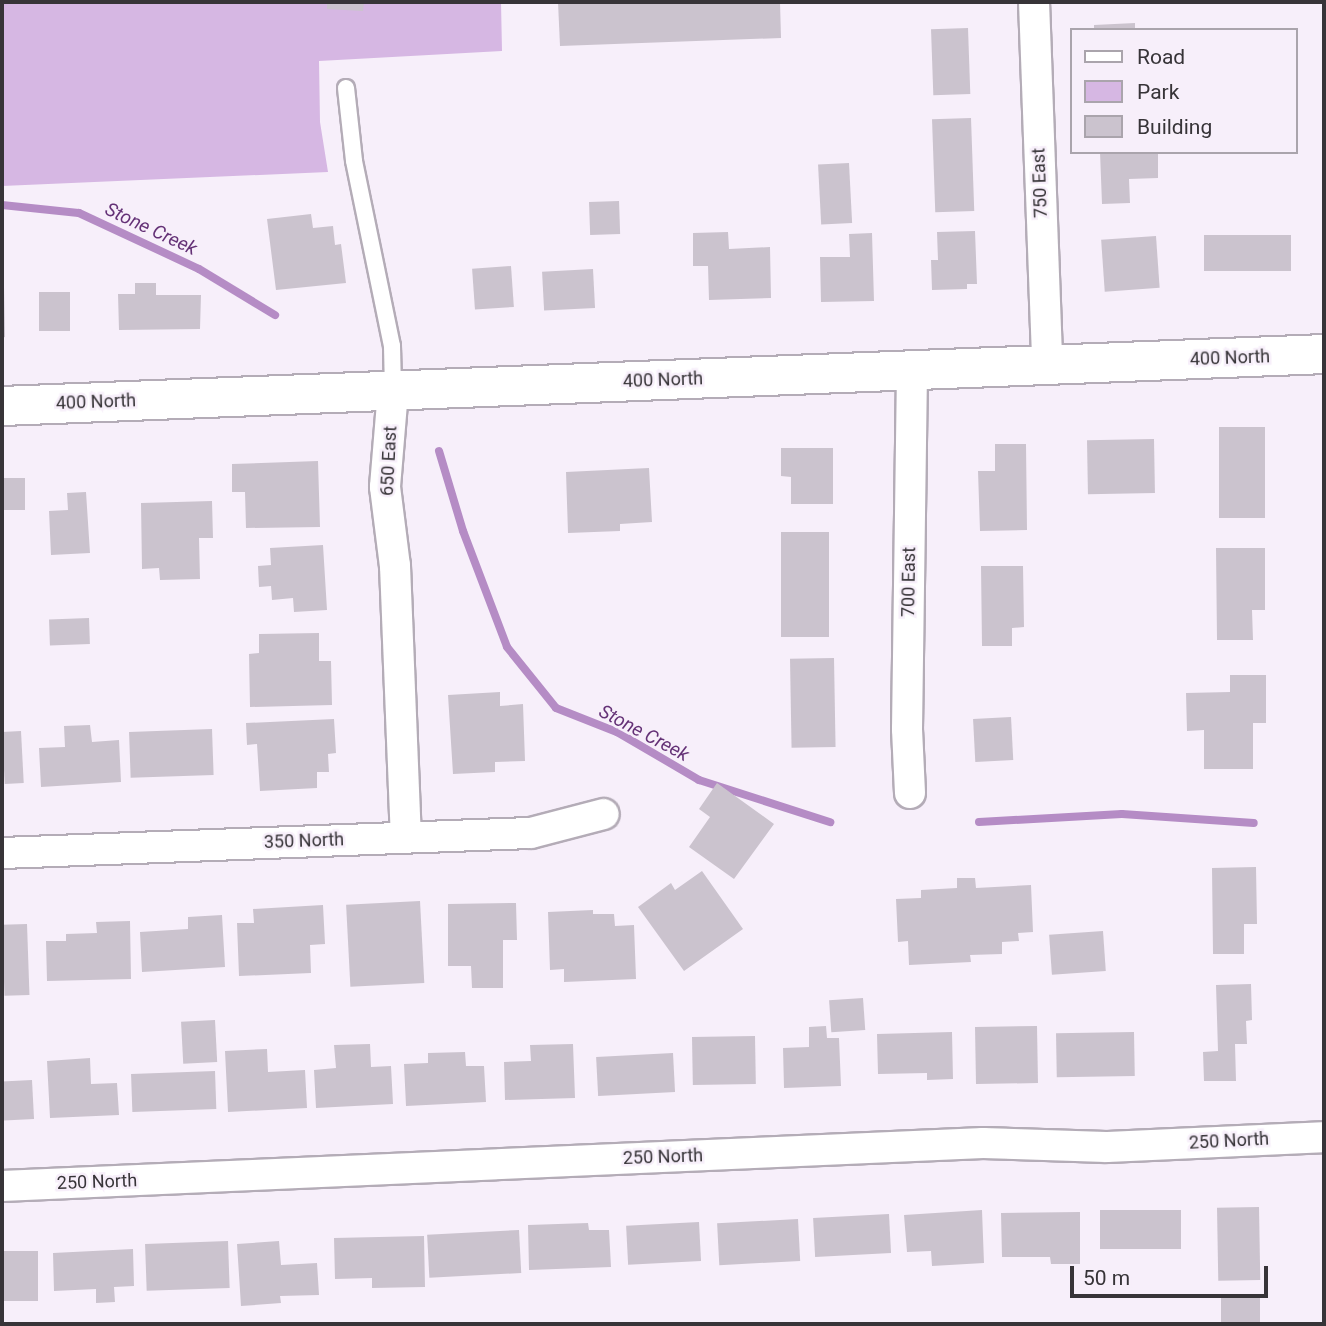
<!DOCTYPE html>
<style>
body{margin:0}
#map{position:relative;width:1326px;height:1326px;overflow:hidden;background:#f7effa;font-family:Roboto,sans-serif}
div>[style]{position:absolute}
.green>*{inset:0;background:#d6b7e3}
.stream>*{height:8px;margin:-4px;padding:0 4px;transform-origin:4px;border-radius:4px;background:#b58cc5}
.building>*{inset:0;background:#cbc3ce;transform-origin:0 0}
.roads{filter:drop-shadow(2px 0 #b4acb7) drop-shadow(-2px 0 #b4acb7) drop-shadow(0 2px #b4acb7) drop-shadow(0 -2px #b4acb7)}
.lane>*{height:16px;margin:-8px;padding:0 8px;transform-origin:8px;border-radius:8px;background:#fff}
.street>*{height:30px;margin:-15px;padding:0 15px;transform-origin:15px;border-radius:15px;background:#fff}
.secondary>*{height:38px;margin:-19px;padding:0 19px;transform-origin:19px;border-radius:19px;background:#fff}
span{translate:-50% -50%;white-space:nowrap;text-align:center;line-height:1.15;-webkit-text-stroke:5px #f7effa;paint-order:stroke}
.street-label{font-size:18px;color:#373438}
.water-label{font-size:19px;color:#643176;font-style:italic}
.frame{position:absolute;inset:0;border:4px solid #373438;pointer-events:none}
.legend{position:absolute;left:1070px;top:28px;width:228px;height:126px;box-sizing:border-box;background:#f7effa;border:2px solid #aaa4ac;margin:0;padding:9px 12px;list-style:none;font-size:21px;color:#373438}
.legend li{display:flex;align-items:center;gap:14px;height:35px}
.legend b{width:35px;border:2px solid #aaa4ac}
.scale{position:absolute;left:1070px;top:1266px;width:198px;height:32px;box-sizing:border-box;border:4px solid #373438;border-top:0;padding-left:9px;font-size:21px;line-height:24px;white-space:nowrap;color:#373438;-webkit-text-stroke:5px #f7effa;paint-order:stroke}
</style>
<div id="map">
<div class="green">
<div style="clip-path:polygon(2px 2px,501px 2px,502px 51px,319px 61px,320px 122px,328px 172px,2px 186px)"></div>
</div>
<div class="stream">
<div style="left:2px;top:205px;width:77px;rotate:5.9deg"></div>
<div style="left:79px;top:213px;width:132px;rotate:25deg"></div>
<div style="left:199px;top:269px;width:89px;rotate:31.2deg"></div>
<div style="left:439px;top:451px;width:84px;rotate:73.3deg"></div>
<div style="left:463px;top:531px;width:124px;rotate:69.2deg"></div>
<div style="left:507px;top:647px;width:78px;rotate:51.2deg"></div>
<div style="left:556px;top:708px;width:66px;rotate:21.5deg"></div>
<div style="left:617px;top:732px;width:95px;rotate:30.3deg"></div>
<div style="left:699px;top:780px;width:138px;rotate:17.8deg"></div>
<div style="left:979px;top:822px;width:143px;rotate:-3.2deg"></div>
<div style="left:1122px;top:814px;width:132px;rotate:3.9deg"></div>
</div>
<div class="building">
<div style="clip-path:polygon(327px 2px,364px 2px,363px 11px,327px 9px)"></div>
<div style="clip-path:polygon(558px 2px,780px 2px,781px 38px,560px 46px)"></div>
<div style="clip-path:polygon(1135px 23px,1135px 30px,1094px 30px,1094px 25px)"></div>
<div style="left:968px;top:28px;width:66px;height:37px;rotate:88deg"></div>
<div style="left:971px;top:118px;width:93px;height:39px;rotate:88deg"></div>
<div style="clip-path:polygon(1100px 152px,1158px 152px,1158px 178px,1129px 179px,1130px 203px,1102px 204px)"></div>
<div style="left:849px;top:163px;width:60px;height:31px;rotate:87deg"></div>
<div style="left:619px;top:201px;width:33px;height:30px;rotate:88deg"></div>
<div style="clip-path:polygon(311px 214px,313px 228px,333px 226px,335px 245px,341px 244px,346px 283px,276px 290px,267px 219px)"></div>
<div style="clip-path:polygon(975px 231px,977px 284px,967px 284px,967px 289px,932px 290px,931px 260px,938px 260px,937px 232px)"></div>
<div style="clip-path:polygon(728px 232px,729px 249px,770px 247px,771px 298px,709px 300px,708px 266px,693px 266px,693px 233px)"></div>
<div style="clip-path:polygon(872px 233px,874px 301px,821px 302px,820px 257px,850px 257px,849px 234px)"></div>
<div style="left:1291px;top:235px;width:36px;height:87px;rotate:90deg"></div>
<div style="left:1156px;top:236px;width:52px;height:55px;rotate:86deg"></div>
<div style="left:511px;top:266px;width:41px;height:39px;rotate:86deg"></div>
<div style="left:593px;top:269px;width:39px;height:51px;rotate:87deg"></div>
<div style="clip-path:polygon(135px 283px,156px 283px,156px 295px,201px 295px,200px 329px,119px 330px,118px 294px,135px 294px)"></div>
<div style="clip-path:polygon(2px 287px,4px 287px,5px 337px,2px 338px)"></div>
<div style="left:39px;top:292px;width:31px;height:39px"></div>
<div style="left:1219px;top:427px;width:46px;height:91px"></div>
<div style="left:1154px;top:439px;width:54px;height:67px;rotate:89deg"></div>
<div style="clip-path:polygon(995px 444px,1026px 444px,1027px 530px,980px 531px,978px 471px,995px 471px)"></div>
<div style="clip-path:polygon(781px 448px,833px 448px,833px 504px,791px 504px,791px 477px,781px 476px)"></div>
<div style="clip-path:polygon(318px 461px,320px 527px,246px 528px,245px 492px,232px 492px,232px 464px)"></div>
<div style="clip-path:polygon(649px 468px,652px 522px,620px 524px,620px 531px,568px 533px,566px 472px)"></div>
<div style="left:2px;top:478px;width:23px;height:32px"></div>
<div style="clip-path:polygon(86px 492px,90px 553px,51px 555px,49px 511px,68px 510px,67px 493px)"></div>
<div style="clip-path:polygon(212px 501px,213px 538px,199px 538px,200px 579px,160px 580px,159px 568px,142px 569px,141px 503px)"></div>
<div style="left:781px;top:532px;width:48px;height:105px"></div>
<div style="clip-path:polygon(323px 545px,327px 610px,294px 612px,293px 598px,272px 600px,271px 586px,259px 587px,258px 566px,271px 565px,270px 548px)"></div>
<div style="clip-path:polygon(1216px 548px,1265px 548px,1265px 610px,1252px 610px,1253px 640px,1217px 640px)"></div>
<div style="clip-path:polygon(981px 566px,1023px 566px,1024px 627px,1012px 628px,1012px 646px,982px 646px)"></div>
<div style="left:89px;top:618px;width:26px;height:40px;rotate:88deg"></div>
<div style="clip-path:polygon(319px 633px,319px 661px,331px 661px,332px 705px,250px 707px,249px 654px,259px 653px,259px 634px)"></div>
<div style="left:834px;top:658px;width:89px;height:44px;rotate:89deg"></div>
<div style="clip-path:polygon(1230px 675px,1266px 675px,1266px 723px,1253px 723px,1253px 769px,1204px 769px,1204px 730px,1187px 731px,1186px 693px,1230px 692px)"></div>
<div style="clip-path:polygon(500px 692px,500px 706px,523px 704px,525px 761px,495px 762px,495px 772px,453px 774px,448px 695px)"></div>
<div style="left:1011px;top:717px;width:43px;height:38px;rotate:87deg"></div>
<div style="clip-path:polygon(334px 719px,336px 753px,328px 754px,329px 772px,317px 772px,317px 788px,260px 791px,257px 744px,247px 745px,246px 723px)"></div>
<div style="clip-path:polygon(90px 725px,92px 742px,119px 740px,121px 782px,41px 787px,39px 748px,65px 747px,64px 726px)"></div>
<div style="left:212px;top:729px;width:46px;height:83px;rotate:88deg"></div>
<div style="left:21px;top:731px;width:52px;height:19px;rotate:87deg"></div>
<div style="clip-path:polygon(717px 783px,774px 824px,734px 879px,689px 847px,710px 817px,699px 809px)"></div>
<div style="clip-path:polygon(1256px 867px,1257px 924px,1244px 924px,1244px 954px,1213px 954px,1212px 868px)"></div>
<div style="clip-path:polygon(702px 871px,743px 929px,684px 971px,638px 907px,671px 883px,675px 890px)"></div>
<div style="clip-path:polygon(957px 878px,975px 878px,976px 888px,1031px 885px,1033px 932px,1018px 933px,1019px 941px,1002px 942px,1002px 954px,970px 955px,971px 962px,909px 965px,908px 941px,898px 942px,896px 899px,921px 898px,921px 890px,957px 888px)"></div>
<div style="left:420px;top:901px;width:82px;height:74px;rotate:87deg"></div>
<div style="clip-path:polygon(516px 903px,517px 940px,503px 940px,503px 988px,472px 988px,471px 966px,448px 966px,448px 904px)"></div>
<div style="clip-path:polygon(323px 905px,325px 944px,310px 945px,311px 973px,239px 976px,237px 923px,254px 923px,253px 909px)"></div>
<div style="clip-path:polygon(593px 910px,593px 914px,614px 914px,615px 926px,634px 925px,636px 979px,564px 982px,564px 969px,550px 970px,548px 912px)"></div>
<div style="clip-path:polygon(222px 915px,225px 967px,142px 972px,140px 932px,188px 929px,188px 917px)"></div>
<div style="clip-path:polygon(130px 921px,131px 979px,47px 981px,46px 941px,66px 941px,66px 934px,97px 933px,96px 922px)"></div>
<div style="left:27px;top:924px;width:71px;height:25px;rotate:88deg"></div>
<div style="left:1103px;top:931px;width:40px;height:54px;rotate:86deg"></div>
<div style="clip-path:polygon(1251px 984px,1252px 1020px,1246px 1021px,1247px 1044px,1235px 1044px,1236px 1081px,1204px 1081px,1203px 1052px,1218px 1051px,1216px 985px)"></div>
<div style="left:863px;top:998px;width:32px;height:34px;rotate:86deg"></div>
<div style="left:215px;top:1020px;width:42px;height:34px;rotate:87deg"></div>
<div style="clip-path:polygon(826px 1026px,827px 1038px,839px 1038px,841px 1086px,784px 1088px,783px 1048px,809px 1047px,809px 1027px)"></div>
<div style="left:1037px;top:1026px;width:57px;height:62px;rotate:89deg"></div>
<div style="clip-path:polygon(952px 1032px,953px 1079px,927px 1080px,927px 1073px,878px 1074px,877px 1034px)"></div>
<div style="left:1134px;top:1032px;width:44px;height:78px;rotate:89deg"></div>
<div style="left:755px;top:1036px;width:48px;height:63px;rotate:89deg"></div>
<div style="clip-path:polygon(370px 1044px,371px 1067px,391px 1066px,393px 1104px,316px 1108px,314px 1070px,336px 1068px,334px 1045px)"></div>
<div style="clip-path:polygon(573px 1044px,575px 1098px,505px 1100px,504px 1062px,531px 1061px,530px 1045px)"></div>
<div style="clip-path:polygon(267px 1049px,268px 1072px,305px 1070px,307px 1108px,228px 1112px,225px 1051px)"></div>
<div style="clip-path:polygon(465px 1052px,466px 1066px,484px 1066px,486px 1102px,406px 1106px,404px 1064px,428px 1063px,428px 1053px)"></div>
<div style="left:673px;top:1053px;width:39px;height:77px;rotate:87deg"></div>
<div style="clip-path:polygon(90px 1058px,91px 1084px,117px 1083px,119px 1115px,50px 1118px,47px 1061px)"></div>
<div style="left:215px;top:1071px;width:38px;height:84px;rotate:88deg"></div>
<div style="left:32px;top:1080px;width:39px;height:30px;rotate:87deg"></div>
<div style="left:1259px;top:1207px;width:73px;height:42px;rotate:89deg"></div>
<div style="clip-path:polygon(982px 1210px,984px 1263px,932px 1266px,931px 1251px,907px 1252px,904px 1215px)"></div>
<div style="left:1181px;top:1210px;width:39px;height:81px;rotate:90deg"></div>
<div style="clip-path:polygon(1080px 1212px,1080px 1264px,1051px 1264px,1050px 1257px,1002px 1257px,1001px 1213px)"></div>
<div style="left:889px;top:1214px;width:39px;height:76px;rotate:87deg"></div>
<div style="left:798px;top:1219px;width:42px;height:81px;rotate:87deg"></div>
<div style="left:699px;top:1222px;width:39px;height:73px;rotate:87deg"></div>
<div style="clip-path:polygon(588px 1223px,589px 1230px,609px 1230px,611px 1267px,529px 1270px,528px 1225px)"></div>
<div style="left:519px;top:1230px;width:43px;height:92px;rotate:87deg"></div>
<div style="clip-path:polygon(424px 1236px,425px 1287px,372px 1288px,372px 1278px,335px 1279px,334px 1238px)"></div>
<div style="left:228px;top:1241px;width:47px;height:83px;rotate:88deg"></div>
<div style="clip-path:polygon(279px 1241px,281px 1265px,317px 1263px,319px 1295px,280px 1296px,281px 1303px,241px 1306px,237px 1244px)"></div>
<div style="clip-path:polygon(133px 1249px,134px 1286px,114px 1287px,115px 1302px,96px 1303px,96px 1289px,54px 1291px,53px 1253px)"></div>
<div style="left:2px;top:1251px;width:36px;height:50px"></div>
<div style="left:1260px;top:1296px;width:28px;height:39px;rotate:90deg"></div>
</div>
<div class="roads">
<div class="lane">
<div style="left:346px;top:88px;width:73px;rotate:83.7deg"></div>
<div style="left:354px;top:161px;width:189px;rotate:78.4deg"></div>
<div style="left:392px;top:346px;width:45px;rotate:88.7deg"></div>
</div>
<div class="street">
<div style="left:1034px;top:2px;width:363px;rotate:87.9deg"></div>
<div style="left:393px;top:391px;width:96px;rotate:94.8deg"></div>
<div style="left:385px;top:487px;width:80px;rotate:82.8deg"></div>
<div style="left:395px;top:566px;width:271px;rotate:87.7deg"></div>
<div style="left:910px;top:793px;width:64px;rotate:-92.7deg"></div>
<div style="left:907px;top:729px;width:359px;rotate:-89.2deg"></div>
<div style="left:2px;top:853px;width:529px;rotate:-2.17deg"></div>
<div style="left:531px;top:833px;width:75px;rotate:-14.6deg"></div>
<div style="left:2px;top:1186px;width:982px;rotate:-2.51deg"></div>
<div style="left:983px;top:1143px;width:123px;rotate:1.9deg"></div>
<div style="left:1106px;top:1147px;width:218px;rotate:-2.6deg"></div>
</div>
<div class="secondary">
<div style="left:2px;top:406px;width:1323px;rotate:-2.25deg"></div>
</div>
</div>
<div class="street-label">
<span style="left:1040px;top:183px;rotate:-92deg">750 East</span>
<span style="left:1230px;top:358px;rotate:-2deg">400 North</span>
<span style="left:663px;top:380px;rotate:-2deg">400 North</span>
<span style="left:96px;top:402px;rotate:-2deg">400 North</span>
<span style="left:389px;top:461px;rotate:-87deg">650 East</span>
<span style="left:909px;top:582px;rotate:-89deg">700 East</span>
<span style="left:304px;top:841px;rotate:-2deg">350 North</span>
<span style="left:1229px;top:1141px;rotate:-3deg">250 North</span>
<span style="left:663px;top:1157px;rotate:-2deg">250 North</span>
<span style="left:97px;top:1182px;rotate:-2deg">250 North</span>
</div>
<div class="water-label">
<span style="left:151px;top:229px;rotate:25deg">Stone Creek</span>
<span style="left:644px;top:733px;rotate:28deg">Stone Creek</span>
</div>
<div class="frame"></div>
<ul class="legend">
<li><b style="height:9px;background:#fff"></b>Road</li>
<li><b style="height:19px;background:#d6b7e3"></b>Park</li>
<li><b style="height:19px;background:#cbc3ce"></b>Building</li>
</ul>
<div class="scale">50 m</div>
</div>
